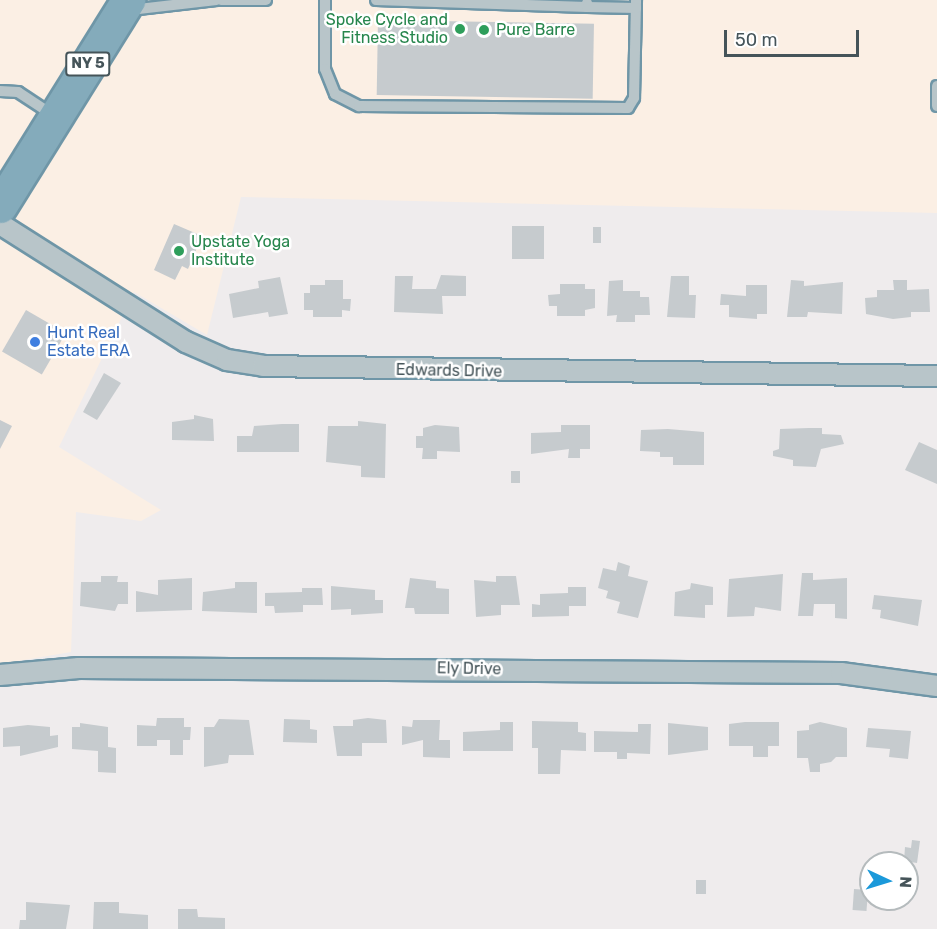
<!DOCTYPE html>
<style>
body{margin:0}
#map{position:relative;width:937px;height:929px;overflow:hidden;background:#efeced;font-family:Rubik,sans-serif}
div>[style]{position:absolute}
.commercial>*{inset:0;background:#fbefe4}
.building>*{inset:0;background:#c6cbce;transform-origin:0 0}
.roads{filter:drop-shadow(2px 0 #6f96a7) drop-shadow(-2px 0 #6f96a7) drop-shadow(0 2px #6f96a7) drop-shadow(0 -2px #6f96a7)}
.lane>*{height:10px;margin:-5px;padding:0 5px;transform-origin:5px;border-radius:5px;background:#b8c5c9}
.street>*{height:20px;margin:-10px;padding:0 10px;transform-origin:10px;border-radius:10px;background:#b8c5c9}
.highway>*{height:33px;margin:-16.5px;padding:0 16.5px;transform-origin:16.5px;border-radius:16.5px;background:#84abbb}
.dots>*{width:16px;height:16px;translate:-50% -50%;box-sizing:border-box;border:3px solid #fff;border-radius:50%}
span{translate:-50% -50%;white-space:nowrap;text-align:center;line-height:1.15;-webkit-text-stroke:5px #fff;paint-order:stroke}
.shield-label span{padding:2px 4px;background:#fff;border:2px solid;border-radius:4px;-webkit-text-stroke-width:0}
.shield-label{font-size:15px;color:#455459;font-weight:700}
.leisure-label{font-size:16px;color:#27864d}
.right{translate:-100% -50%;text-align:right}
.left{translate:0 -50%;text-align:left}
.shop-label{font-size:16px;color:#366cbe}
.street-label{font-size:16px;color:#455459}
.north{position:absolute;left:859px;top:851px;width:60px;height:60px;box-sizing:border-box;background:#fff;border:2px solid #b5bbbd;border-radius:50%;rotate:94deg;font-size:16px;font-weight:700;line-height:24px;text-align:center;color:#455459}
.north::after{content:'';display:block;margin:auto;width:21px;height:27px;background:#1b99da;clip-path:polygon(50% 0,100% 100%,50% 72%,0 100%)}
.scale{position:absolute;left:724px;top:30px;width:135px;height:27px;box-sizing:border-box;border:3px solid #455459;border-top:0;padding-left:8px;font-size:18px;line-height:21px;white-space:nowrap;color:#455459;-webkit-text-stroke:4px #fff;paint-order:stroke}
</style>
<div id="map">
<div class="commercial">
<div style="clip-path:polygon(0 0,937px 0,937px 213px,241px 197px,207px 335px,134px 292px,59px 447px,161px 510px,141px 521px,76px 512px,71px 652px,0 664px)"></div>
</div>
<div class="building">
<div style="left:378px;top:20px;width:216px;height:75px;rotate:1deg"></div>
<div style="clip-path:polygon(174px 224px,202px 236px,188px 269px,182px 266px,175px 280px,154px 270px)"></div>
<div style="left:512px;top:226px;width:32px;height:33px"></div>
<div style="left:593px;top:227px;width:8px;height:16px"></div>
<div style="clip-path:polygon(441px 275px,466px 276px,466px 296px,442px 296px,443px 314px,394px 312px,395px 276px,413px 276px,412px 289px,436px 289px)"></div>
<div style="clip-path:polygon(671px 276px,689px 276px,689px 295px,696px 295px,695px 318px,667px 317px)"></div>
<div style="clip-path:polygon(280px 277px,288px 314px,269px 317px,268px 312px,233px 318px,229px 294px,259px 288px,258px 281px)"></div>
<div style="clip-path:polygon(325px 280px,343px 280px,343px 299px,351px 299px,350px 311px,342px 310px,342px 317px,313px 317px,313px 310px,304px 310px,304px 293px,310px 293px,310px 285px,325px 285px)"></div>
<div style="clip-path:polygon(623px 280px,623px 291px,640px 291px,640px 297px,649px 297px,650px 315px,635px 315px,635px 322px,616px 322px,617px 315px,607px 316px,609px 281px)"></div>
<div style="clip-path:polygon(791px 280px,804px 281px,804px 286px,843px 282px,842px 314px,808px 312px,807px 317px,787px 317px)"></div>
<div style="clip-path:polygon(893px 280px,907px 280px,907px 290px,929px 289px,930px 312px,911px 312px,911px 317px,893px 319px,866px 314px,865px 298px,877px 297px,877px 290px,894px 290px)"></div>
<div style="clip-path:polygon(560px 284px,585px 284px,585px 289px,595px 289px,595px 308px,585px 310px,585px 316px,557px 316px,557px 306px,549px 306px,548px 295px,560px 294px)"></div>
<div style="clip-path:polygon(746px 285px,767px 285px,767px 314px,757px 314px,757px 319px,729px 317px,729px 305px,720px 305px,721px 294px,746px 296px)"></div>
<div style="left:26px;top:310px;width:46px;height:48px;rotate:30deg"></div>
<div style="clip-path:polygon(104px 373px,121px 383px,97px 420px,83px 412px)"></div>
<div style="clip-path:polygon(194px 415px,213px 419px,214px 441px,172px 440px,172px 422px,194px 419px)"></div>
<div style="clip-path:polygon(0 420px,12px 426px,0 449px)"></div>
<div style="clip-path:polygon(358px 421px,386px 424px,385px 478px,361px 477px,361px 466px,326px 462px,328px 426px,358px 426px)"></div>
<div style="clip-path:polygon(282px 424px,299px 424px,299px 452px,237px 452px,237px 436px,252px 436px,254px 426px)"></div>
<div style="clip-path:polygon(435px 425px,459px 427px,460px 452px,437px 451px,437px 459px,422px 459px,423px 448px,416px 448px,416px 436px,423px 436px,423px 428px)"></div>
<div style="clip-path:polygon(561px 425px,590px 425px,590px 449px,580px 449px,580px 458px,568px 458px,569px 449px,531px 454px,531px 433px,561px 432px)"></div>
<div style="clip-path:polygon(809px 428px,822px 428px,822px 434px,841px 435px,844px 444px,821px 449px,816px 467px,793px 466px,793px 460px,773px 456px,773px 451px,779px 449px,780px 429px)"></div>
<div style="clip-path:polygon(668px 429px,704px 432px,704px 465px,673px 465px,673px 457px,660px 457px,660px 452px,640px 451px,641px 430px)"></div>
<div style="clip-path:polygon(919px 442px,937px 450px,937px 484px,905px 470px)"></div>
<div style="left:511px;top:471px;width:9px;height:12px"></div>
<div style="clip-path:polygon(618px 562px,630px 566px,628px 576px,648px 581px,638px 618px,617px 613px,620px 602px,606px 598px,608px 591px,598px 588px,603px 568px,616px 571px)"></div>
<div style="clip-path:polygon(802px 573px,813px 573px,813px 580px,847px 578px,847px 619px,835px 618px,835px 604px,814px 604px,813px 616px,798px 616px)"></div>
<div style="clip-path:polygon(783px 574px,781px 611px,755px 607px,754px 616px,727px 617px,729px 579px)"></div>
<div style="clip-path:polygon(101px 576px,118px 576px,117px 582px,128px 582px,128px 604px,118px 604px,115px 611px,80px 606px,81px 582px,101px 582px)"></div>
<div style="clip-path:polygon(496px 576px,516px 576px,520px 605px,501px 605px,501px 615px,476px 617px,474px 580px,496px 582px)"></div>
<div style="clip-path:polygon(192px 578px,192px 610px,136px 612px,136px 591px,158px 595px,158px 580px)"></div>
<div style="clip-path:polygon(410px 578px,436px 581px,436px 588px,449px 589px,449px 614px,415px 614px,414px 608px,405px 608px)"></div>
<div style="clip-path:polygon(235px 582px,257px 582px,257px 613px,202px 611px,203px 592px,235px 588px)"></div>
<div style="clip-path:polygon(691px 583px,713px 587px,713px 605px,705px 605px,705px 618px,674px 616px,675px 592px,690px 589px)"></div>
<div style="clip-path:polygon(331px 586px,375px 590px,375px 600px,383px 600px,383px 613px,351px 615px,351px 609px,331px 610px)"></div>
<div style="clip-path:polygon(568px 587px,586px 587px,586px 606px,569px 606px,569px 616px,532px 617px,532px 604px,540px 605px,540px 594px,568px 593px)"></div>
<div style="clip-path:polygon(302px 588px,322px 588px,323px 605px,303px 605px,303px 612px,275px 613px,274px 606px,265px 606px,265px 593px,302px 592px)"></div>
<div style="clip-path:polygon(874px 595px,922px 600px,918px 626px,880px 618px,881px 610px,872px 609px)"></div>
<div style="clip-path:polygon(157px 718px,184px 718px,184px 727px,191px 727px,190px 740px,183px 740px,183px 755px,170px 755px,170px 740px,157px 740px,157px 746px,137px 746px,137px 725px,156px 726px)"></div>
<div style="clip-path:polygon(368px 718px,386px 720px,387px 743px,362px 743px,362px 756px,337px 756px,333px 726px,353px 726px,353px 720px)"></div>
<div style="clip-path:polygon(219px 719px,249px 720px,254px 755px,229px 755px,228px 763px,204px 767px,204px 727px,214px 727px)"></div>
<div style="clip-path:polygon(284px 719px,310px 720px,310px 729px,317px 730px,317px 743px,283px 742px)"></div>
<div style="clip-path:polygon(413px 720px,440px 720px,439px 740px,450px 740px,450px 758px,423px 757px,423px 740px,402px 745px,402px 726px,412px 727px)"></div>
<div style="clip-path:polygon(532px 721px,578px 722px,578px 732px,586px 733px,586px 751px,561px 750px,560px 774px,538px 774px,538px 748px,532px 748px)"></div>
<div style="clip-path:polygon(500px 722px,513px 722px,513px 751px,463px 751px,463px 732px,500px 730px)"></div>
<div style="clip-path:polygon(745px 722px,779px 722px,779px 746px,768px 746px,768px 757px,753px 757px,753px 746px,729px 746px,729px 724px)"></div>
<div style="clip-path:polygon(820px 722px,847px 728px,847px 757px,836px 757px,831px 762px,820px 764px,820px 772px,810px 772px,808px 758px,797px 758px,797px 731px,809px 730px,809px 725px)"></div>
<div style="clip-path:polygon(80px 723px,108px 727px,108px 747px,116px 748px,116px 773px,98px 772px,98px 751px,72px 749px,72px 727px,80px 727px)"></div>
<div style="clip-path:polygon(668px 723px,708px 727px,708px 750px,668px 755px)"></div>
<div style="clip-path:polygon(638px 724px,651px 724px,650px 754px,627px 753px,627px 759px,617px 759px,617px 752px,594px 752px,594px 731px,638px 732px)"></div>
<div style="clip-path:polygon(28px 725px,50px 727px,50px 736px,58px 735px,58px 747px,20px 756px,20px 746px,3px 747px,3px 728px)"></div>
<div style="clip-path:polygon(868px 728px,911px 731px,908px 759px,889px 757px,890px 749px,866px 747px)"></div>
<div style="clip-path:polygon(912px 840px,920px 841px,917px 863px,904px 861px,905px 847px,911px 848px)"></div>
<div style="left:696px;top:880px;width:10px;height:14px"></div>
<div style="left:854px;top:889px;width:14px;height:21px;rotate:4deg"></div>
<div style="clip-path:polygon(26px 902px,70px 905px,66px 929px,19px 929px,20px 920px,26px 920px)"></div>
<div style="clip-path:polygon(94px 902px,119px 902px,119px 913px,148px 915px,148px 929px,93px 929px)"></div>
<div style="clip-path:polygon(178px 909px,197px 909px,198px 917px,225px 918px,225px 929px,178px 929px)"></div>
</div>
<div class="roads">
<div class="lane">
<div style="left:221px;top:0;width:45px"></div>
<div style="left:325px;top:0;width:69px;rotate:90deg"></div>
<div style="left:325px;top:69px;width:27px;rotate:68deg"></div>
<div style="left:335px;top:94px;width:27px;rotate:27deg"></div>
<div style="left:359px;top:106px;width:269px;rotate:0.4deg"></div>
<div style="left:628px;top:108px;width:12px;rotate:-59deg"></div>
<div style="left:634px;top:98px;width:98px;rotate:-88.8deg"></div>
<div style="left:376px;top:0;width:211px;rotate:1.9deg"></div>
<div style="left:587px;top:3px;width:4px;rotate:90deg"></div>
<div style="left:587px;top:7px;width:49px;rotate:1.2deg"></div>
<div style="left:130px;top:10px;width:87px;rotate:-6.6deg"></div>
<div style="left:937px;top:86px;width:20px;rotate:90deg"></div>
<div style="left:0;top:91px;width:18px;rotate:3deg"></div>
<div style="left:18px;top:92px;width:42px;rotate:33.3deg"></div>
</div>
<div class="street">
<div style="left:0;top:224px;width:220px;rotate:32.4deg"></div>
<div style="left:186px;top:342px;width:45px;rotate:23.7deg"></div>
<div style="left:227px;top:360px;width:36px;rotate:9deg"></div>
<div style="left:263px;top:366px;width:674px;rotate:0.85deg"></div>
<div style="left:0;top:675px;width:79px;rotate:-5.1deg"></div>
<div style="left:79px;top:668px;width:762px;rotate:0.38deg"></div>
<div style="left:841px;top:673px;width:97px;rotate:7.7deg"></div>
</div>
<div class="highway">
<div style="left:0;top:206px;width:243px;rotate:-58.1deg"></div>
</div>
</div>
<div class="dots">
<div style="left:460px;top:29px;background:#2e9e5b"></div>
<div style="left:484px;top:30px;background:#2e9e5b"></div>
<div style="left:179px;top:251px;background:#2e9e5b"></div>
<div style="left:35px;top:342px;background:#3f7fe0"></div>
</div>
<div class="shield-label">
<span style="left:88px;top:64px">NY 5</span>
</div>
<div class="leisure-label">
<span class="right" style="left:448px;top:29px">Spoke Cycle and<br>Fitness Studio</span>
<span class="left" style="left:496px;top:30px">Pure Barre</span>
<span class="left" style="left:191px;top:251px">Upstate Yoga<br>Institute</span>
</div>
<div class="shop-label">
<span class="left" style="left:47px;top:342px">Hunt Real<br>Estate ERA</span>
</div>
<div class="street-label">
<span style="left:449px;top:371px;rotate:1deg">Edwards Drive</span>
<span style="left:469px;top:669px;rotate:1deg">Ely Drive</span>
</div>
<div class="north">N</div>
<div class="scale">50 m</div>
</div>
